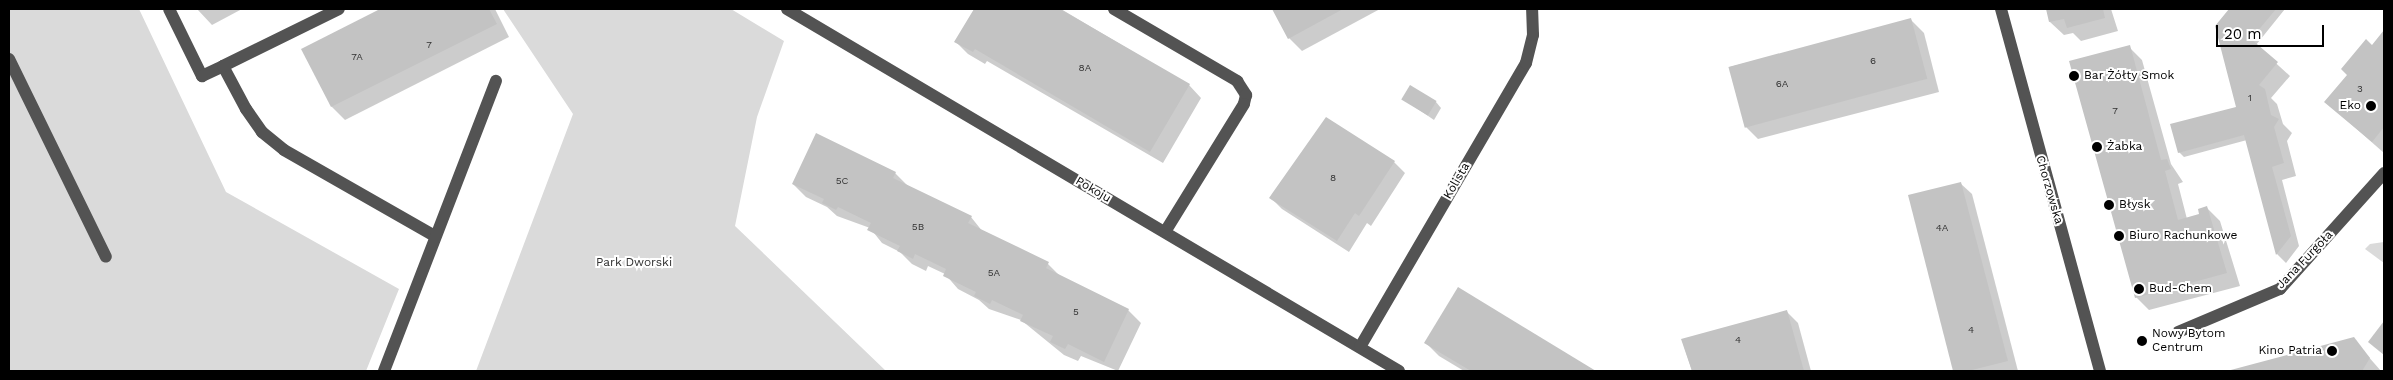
<!DOCTYPE html>
<meta charset="utf-8">
<style>
body{margin:0}
#map{position:relative;width:2393px;height:380px;overflow:hidden;background:#fff;font-family:"Work Sans",sans-serif}
div>[style]{position:absolute}
.green>*{inset:0;background:#dadada}
.shadow>*{inset:0;background:#0003}
.building>*{inset:0;background:#c3c3c3;transform-origin:0 0}
.minor>*{height:12px;margin:-6px;padding:0 6px;transform-origin:6px;border-radius:6px;background:#535353}
.dots>*{width:14px;height:14px;translate:-50% -50%;box-sizing:border-box;border:2px solid #fff;border-radius:50%}
span{translate:-50% -50%;white-space:nowrap;text-align:center;line-height:1.15;-webkit-text-stroke:4px #fff;paint-order:stroke}
.number-label{font-size:10px;color:#313131}
.number-label span{-webkit-text-stroke-width:0}
.poi-label{font-size:12px;color:#000}
.left{translate:0 -50%;text-align:left}
.right{translate:-100% -50%;text-align:right}
.street-label{font-size:12px;color:#000}
.park-label{font-size:12px;color:#313131}
.frame{position:absolute;inset:0;border:10px solid #000;pointer-events:none}
.scale{position:absolute;left:2216px;top:25px;width:108px;height:22px;box-sizing:border-box;border:2px solid #000;border-top:0;padding-left:6px;font-size:15px;line-height:18px;white-space:nowrap;color:#000;-webkit-text-stroke:4px #fff;paint-order:stroke}
</style>
<div id="map">
<div class="green">
<div style="clip-path:polygon(9px 9px,139px 9px,226px 192px,399px 289px,366px 371px,9px 371px)"></div>
<div style="clip-path:polygon(503px 9px,731px 9px,784px 41px,757px 117px,735px 226px,886px 371px,476px 371px,573px 114px)"></div>
<div style="clip-path:polygon(2384px 242px,2384px 263px,2365px 249px,2370px 244px)"></div>
</div>
<div class="shadow">
<div style="clip-path:polygon(197px 9px,242px 9px,212px 25px)"></div>
<div style="clip-path:polygon(383px 9px,495px 9px,509px 37px,345px 120px,332px 107px,303px 49px)"></div>
<div style="clip-path:polygon(975px 9px,1061px 9px,1189px 85px,1201px 98px,1163px 163px,987px 61px,985px 64px,968px 54px,956px 42px)"></div>
<div style="clip-path:polygon(1273px 9px,1380px 9px,1302px 51px,1289px 38px)"></div>
<div style="clip-path:polygon(2047px 9px,2111px 9px,2118px 31px,2081px 41px,2073px 33px,2064px 35px,2050px 22px)"></div>
<div style="clip-path:polygon(2231px 9px,2285px 9px,2256px 45px,2290px 76px,2271px 98px,2277px 104px,2283px 124px,2292px 133px,2287px 141px,2296px 176px,2282px 180px,2299px 246px,2286px 263px,2277px 254px,2247px 140px,2184px 157px,2179px 152px,2239px 111px,2216px 26px)"></div>
<div style="clip-path:polygon(1911px 20px,1924px 33px,1939px 92px,1758px 139px,1745px 126px,1730px 67px)"></div>
<div style="clip-path:polygon(2384px 32px,2384px 153px,2326px 102px)"></div>
<div style="clip-path:polygon(2129px 47px,2142px 60px,2171px 164px,2183px 182px,2178px 184px,2187px 219px,2200px 215px,2207px 208px,2220px 221px,2240px 286px,2149px 310px,2136px 297px)"></div>
<div style="clip-path:polygon(1403px 99px,1436px 102px,1441px 108px,1434px 120px)"></div>
<div style="clip-path:polygon(1394px 162px,1405px 173px,1371px 226px,1367px 223px,1349px 252px,1282px 209px,1271px 198px)"></div>
<div style="clip-path:polygon(895px 173px,909px 187px,971px 217px,983px 232px,1048px 264px,1061px 277px,1128px 310px,1141px 323px,1118px 371px,1081px 356px,1078px 361px,1064px 355px,1021px 320px,989px 309px,979px 300px,958px 289px,945px 274px,928px 266px,926px 271px,912px 264px,900px 252px,882px 243px,870px 228px,837px 216px,827px 207px,806px 197px,793px 184px)"></div>
<div style="clip-path:polygon(1960px 183px,1972px 194px,2018px 371px,1954px 371px,1909px 196px)"></div>
<div style="clip-path:polygon(1458px 289px,1593px 371px,1464px 371px,1439px 356px,1426px 343px)"></div>
<div style="clip-path:polygon(1787px 312px,1798px 323px,1811px 371px,1692px 371px,1682px 340px)"></div>
<div style="clip-path:polygon(2353px 339px,2381px 371px,2235px 371px)"></div>
</div>
<div class="building">
<div style="clip-path:polygon(380px 9px,489px 9px,497px 24px,331px 107px,301px 49px)"></div>
<div style="clip-path:polygon(974px 9px,1060px 9px,1190px 84px,1150px 152px,975px 49px,973px 52px,954px 42px)"></div>
<div style="clip-path:polygon(1272px 9px,1343px 9px,1288px 39px)"></div>
<div style="clip-path:polygon(2046px 9px,2103px 9px,2105px 18px,2067px 28px,2064px 19px,2049px 22px)"></div>
<div style="clip-path:polygon(2229px 9px,2276px 9px,2251px 39px,2278px 62px,2259px 85px,2265px 89px,2271px 115px,2279px 119px,2274px 127px,2284px 163px,2272px 167px,2291px 236px,2276px 255px,2244px 135px,2178px 153px,2170px 124px,2236px 107px,2215px 26px)"></div>
<div style="left:1911px;top:18px;width:63px;height:189px;rotate:75deg"></div>
<div style="clip-path:polygon(2384px 30px,2384px 127px,2372px 142px,2324px 102px,2347px 75px,2341px 69px,2366px 39px,2372px 45px)"></div>
<div style="clip-path:polygon(2130px 45px,2161px 160px,2167px 159px,2171px 169px,2165px 171px,2178px 220px,2199px 214px,2198px 209px,2207px 206px,2227px 273px,2135px 298px,2069px 61px)"></div>
<div style="left:1410px;top:85px;width:31px;height:17px;rotate:31deg"></div>
<div style="clip-path:polygon(1326px 117px,1395px 161px,1359px 216px,1355px 213px,1337px 241px,1269px 198px)"></div>
<div style="clip-path:polygon(816px 133px,896px 172px,893px 178px,972px 216px,968px 223px,1049px 262px,1046px 268px,1129px 309px,1104px 362px,1068px 344px,1065px 349px,1050px 342px,1053px 336px,1020px 321px,1023px 315px,992px 300px,990px 304px,974px 296px,976px 292px,943px 276px,946px 269px,915px 254px,913px 259px,897px 251px,900px 246px,867px 230px,871px 223px,838px 207px,836px 210px,822px 203px,824px 199px,792px 184px)"></div>
<div style="clip-path:polygon(1961px 182px,2008px 361px,1968px 371px,1953px 371px,1908px 195px)"></div>
<div style="clip-path:polygon(1458px 287px,1596px 371px,1471px 371px,1424px 343px)"></div>
<div style="clip-path:polygon(1787px 310px,1804px 371px,1692px 371px,1681px 339px)"></div>
<div style="clip-path:polygon(2384px 321px,2384px 355px,2368px 342px)"></div>
<div style="clip-path:polygon(2354px 337px,2370px 358px,2362px 371px,2227px 371px)"></div>
</div>
<div class="minor">
<div style="left:169px;top:9px;width:75px;rotate:63.8deg"></div>
<div style="left:202px;top:76px;width:23px;rotate:-25deg"></div>
<div style="left:223px;top:66px;width:49px;rotate:61.9deg"></div>
<div style="left:246px;top:109px;width:28px;rotate:55deg"></div>
<div style="left:262px;top:132px;width:28px;rotate:39deg"></div>
<div style="left:284px;top:150px;width:174px;rotate:29.7deg"></div>
<div style="left:787px;top:9px;width:711px;rotate:30.6deg"></div>
<div style="left:1114px;top:9px;width:143px;rotate:30.3deg"></div>
<div style="left:1237px;top:81px;width:17px;rotate:57deg"></div>
<div style="left:1246px;top:95px;width:9px;rotate:103deg"></div>
<div style="left:1244px;top:104px;width:150px;rotate:121.7deg"></div>
<div style="left:2001px;top:9px;width:375px;rotate:74.7deg"></div>
<div style="left:9px;top:59px;width:220px;rotate:63.9deg"></div>
<div style="left:223px;top:66px;width:129px;rotate:-26.2deg"></div>
<div style="left:2178px;top:332px;width:111px;rotate:-22.9deg"></div>
<div style="left:2280px;top:289px;width:156px;rotate:-48.1deg"></div>
<div style="left:1360px;top:347px;width:329px;rotate:-59.7deg"></div>
<div style="left:1526px;top:63px;width:29px;rotate:-76deg"></div>
<div style="left:1533px;top:35px;width:26px;rotate:-92deg"></div>
<div style="left:384px;top:371px;width:311px;rotate:-68.9deg"></div>
</div>
<div class="dots">
<div style="left:2074px;top:76px;background:#000"></div>
<div style="left:2371px;top:106px;background:#000"></div>
<div style="left:2097px;top:147px;background:#000"></div>
<div style="left:2109px;top:205px;background:#000"></div>
<div style="left:2119px;top:236px;background:#000"></div>
<div style="left:2139px;top:289px;background:#000"></div>
<div style="left:2142px;top:341px;background:#000"></div>
<div style="left:2332px;top:351px;background:#000"></div>
</div>
<div class="number-label">
<span style="left:429px;top:45px">7</span>
<span style="left:357px;top:57px">7A</span>
<span style="left:1873px;top:61px">6</span>
<span style="left:1085px;top:68px">8A</span>
<span style="left:1782px;top:84px">6A</span>
<span style="left:2360px;top:89px">3</span>
<span style="left:2250px;top:98px">1</span>
<span style="left:2115px;top:111px">7</span>
<span style="left:1333px;top:178px">8</span>
<span style="left:842px;top:181px">5C</span>
<span style="left:918px;top:227px">5B</span>
<span style="left:1942px;top:228px">4A</span>
<span style="left:994px;top:273px">5A</span>
<span style="left:1076px;top:312px">5</span>
<span style="left:1971px;top:330px">4</span>
<span style="left:1738px;top:340px">4</span>
</div>
<div class="poi-label">
<span class="left" style="left:2084px;top:76px">Bar Żółty Smok</span>
<span class="right" style="left:2361px;top:106px">Eko</span>
<span class="left" style="left:2107px;top:147px">Żabka</span>
<span class="left" style="left:2119px;top:205px">Błysk</span>
<span class="left" style="left:2129px;top:236px">Biuro Rachunkowe</span>
<span class="left" style="left:2149px;top:289px">Bud-Chem</span>
<span class="left" style="left:2152px;top:341px">Nowy Bytom<br>Centrum</span>
<span class="right" style="left:2322px;top:351px">Kino Patria</span>
</div>
<div class="street-label">
<span style="left:1457px;top:181px;rotate:-60deg">Kolista</span>
<span style="left:1093px;top:190px;rotate:30deg">Pokoju</span>
<span style="left:2049px;top:190px;rotate:74deg">Chorzowska</span>
<span style="left:2305px;top:260px;rotate:-46deg">Jana Furgoła</span>
</div>
<div class="park-label">
<span style="left:634px;top:263px">Park Dworski</span>
</div>
<div class="frame"></div>
<div class="scale">20 m</div>
</div>
